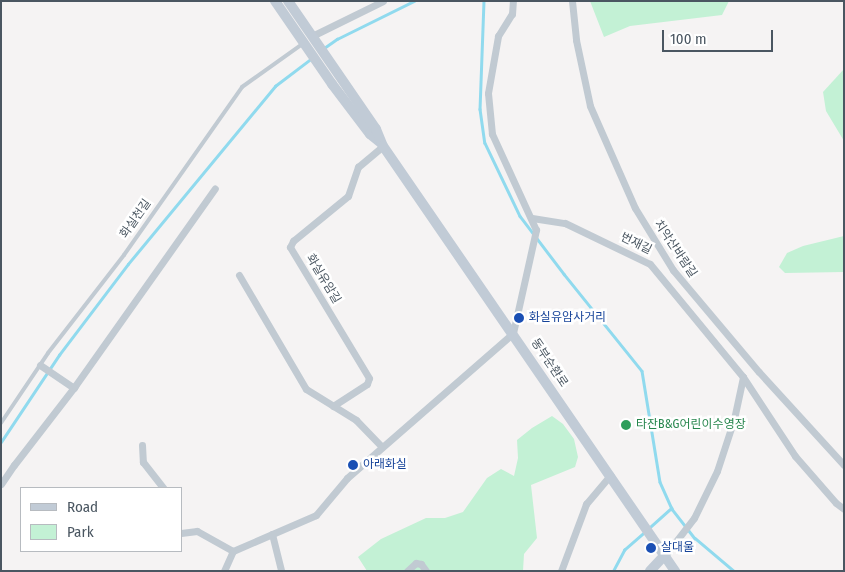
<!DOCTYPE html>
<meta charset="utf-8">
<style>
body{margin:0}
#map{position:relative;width:845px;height:572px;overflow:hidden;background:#f5f3f3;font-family:"Fira Sans Condensed","Noto Sans KR",sans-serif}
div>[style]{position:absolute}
.green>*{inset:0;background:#c3f1d5}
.stream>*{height:2.5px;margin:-1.25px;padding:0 1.25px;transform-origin:1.25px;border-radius:1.25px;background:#90daee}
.lane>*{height:4px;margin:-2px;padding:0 2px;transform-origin:2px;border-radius:2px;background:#c1cad2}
.street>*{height:7px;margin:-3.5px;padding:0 3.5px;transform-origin:3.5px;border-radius:3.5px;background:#c1cad2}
.secondary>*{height:10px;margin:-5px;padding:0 5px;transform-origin:5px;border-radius:5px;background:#c1cbd6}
.dots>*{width:14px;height:14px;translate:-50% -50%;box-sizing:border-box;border:2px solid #fff;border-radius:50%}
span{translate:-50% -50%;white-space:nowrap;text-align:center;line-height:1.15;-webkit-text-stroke:5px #fff;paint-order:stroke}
.street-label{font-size:12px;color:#4a5661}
.transit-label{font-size:12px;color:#164399}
.left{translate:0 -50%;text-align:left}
.leisure-label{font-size:12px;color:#27864d}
.frame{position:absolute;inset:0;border:2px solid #4a5661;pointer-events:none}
.legend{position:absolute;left:20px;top:487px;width:162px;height:65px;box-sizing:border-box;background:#fff;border:1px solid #b7bbc0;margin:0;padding:6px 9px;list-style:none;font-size:15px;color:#4a5661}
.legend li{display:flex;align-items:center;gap:10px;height:25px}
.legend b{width:25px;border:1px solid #b7bbc0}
.scale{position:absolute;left:662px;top:30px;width:111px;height:22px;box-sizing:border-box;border:2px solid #4a5661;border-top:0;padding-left:6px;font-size:15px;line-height:18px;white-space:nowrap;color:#4a5661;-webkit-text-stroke:4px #fff;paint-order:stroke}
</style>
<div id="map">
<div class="green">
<div style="clip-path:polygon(590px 1px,729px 1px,722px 15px,630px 26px,604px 37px)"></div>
<div style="clip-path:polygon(844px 69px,844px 141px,826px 111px,823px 92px)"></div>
<div style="clip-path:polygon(844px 236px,844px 272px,785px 273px,779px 267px,787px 253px,803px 246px)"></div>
<div style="clip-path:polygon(552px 416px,563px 424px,574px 439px,578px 457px,575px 467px,531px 485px,537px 538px,524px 554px,523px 571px,367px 571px,358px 557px,381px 539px,426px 518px,445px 518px,463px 512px,487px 478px,501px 469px,514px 476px,518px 458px,517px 440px,532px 428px)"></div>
</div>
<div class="stream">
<div style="left:484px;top:1px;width:108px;rotate:92.1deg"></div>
<div style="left:480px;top:109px;width:34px;rotate:82deg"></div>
<div style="left:485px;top:143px;width:81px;rotate:64.4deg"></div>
<div style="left:520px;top:216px;width:73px;rotate:52.8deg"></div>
<div style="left:564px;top:274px;width:124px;rotate:51.2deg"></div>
<div style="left:642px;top:371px;width:112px;rotate:80.8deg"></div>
<div style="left:660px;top:482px;width:30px;rotate:66deg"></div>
<div style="left:672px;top:509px;width:37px;rotate:52deg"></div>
<div style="left:695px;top:538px;width:51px;rotate:40.2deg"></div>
<div style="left:324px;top:48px;width:16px;rotate:-35deg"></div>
<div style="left:337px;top:39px;width:86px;rotate:-26.3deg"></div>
<div style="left:1px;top:442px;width:105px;rotate:-56.3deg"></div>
<div style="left:59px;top:355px;width:114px;rotate:-52.8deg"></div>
<div style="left:128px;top:264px;width:231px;rotate:-50.4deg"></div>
<div style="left:275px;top:86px;width:46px;rotate:-37.1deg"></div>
<div style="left:649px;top:528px;width:30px;rotate:-42deg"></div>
<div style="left:613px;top:571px;width:24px;rotate:-62deg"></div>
<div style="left:624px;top:550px;width:28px;rotate:-41deg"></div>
</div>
<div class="lane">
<div style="left:1px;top:423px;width:84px;rotate:-56.1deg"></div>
<div style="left:48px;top:353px;width:124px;rotate:-52.2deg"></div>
<div style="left:124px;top:255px;width:205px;rotate:-54.9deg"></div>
<div style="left:242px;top:87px;width:76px;rotate:-35.4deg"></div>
</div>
<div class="street">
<div style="left:572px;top:1px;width:39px;rotate:84deg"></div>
<div style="left:576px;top:40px;width:67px;rotate:78deg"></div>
<div style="left:590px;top:106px;width:111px;rotate:66.2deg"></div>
<div style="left:635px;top:208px;width:73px;rotate:58.5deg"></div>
<div style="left:673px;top:270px;width:133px;rotate:49.9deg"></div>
<div style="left:759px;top:372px;width:126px;rotate:47.6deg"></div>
<div style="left:312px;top:36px;width:79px;rotate:-26.2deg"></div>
<div style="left:532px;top:218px;width:33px;rotate:9deg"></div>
<div style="left:565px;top:223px;width:94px;rotate:25.8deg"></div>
<div style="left:650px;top:264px;width:146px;rotate:50.5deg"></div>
<div style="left:743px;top:377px;width:95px;rotate:56.6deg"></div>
<div style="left:795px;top:456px;width:62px;rotate:48.9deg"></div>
<div style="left:836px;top:503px;width:10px;rotate:37deg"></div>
<div style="left:239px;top:275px;width:132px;rotate:59.6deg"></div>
<div style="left:306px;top:389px;width:59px;rotate:31.8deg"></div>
<div style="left:356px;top:420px;width:37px;rotate:46deg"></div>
<div style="left:40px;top:365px;width:41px;rotate:34.1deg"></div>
<div style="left:333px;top:406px;width:40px;rotate:-32.9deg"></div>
<div style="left:367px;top:384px;width:6px;rotate:-72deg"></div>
<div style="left:369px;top:378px;width:153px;rotate:-121.1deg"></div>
<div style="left:290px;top:247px;width:7px;rotate:-63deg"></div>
<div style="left:293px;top:241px;width:71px;rotate:-39.3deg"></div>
<div style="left:348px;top:196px;width:31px;rotate:-71deg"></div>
<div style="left:358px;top:167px;width:33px;rotate:-40deg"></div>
<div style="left:142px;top:445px;width:17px;rotate:87deg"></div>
<div style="left:143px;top:462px;width:33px;rotate:52deg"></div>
<div style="left:1px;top:484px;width:23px;rotate:-56deg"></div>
<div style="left:14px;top:465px;width:100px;rotate:-52.3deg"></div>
<div style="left:75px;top:386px;width:242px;rotate:-54.7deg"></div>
<div style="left:181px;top:533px;width:16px;rotate:-7deg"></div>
<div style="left:197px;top:531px;width:41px;rotate:29.1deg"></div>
<div style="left:272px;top:534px;width:38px;rotate:76deg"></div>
<div style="left:667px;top:553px;width:44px;rotate:-52.4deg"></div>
<div style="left:694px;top:518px;width:52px;rotate:-63.9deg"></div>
<div style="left:717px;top:471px;width:55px;rotate:-71.9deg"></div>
<div style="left:734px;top:419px;width:43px;rotate:-77.9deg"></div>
<div style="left:224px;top:571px;width:22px;rotate:-66deg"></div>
<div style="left:233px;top:551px;width:90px;rotate:-23.4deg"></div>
<div style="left:316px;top:515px;width:48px;rotate:-50deg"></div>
<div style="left:347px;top:478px;width:220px;rotate:-41.1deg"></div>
<div style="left:513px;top:333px;width:106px;rotate:-77.4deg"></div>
<div style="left:536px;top:230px;width:106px;rotate:-114.6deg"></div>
<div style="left:492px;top:134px;width:41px;rotate:-95.6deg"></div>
<div style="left:488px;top:93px;width:58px;rotate:-80deg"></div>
<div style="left:498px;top:36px;width:26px;rotate:-58deg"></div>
<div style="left:512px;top:14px;width:13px;rotate:-86deg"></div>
<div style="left:407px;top:571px;width:12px;rotate:-42deg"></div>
<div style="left:416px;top:563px;width:5px;rotate:11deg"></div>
<div style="left:421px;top:564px;width:9px;rotate:54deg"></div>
<div style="left:561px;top:571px;width:72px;rotate:-69.5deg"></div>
<div style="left:586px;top:504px;width:38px;rotate:-50deg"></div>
</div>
<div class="secondary">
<div style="left:275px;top:1px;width:101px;rotate:55.5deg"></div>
<div style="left:332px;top:84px;width:63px;rotate:52.8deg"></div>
<div style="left:370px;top:134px;width:14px;rotate:39deg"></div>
<div style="left:288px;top:1px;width:155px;rotate:55.5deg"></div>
<div style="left:376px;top:129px;width:18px;rotate:68deg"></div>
<div style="left:383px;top:146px;width:516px;rotate:55.51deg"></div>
<div style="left:650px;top:571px;width:22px;rotate:-47deg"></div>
</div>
<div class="dots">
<div style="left:519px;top:318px;background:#1a4fb4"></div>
<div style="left:626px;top:425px;background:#2e9e5b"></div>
<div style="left:353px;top:465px;background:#1a4fb4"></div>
<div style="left:651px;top:548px;background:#1a4fb4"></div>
</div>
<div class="street-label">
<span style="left:136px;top:219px;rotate:-55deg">화실천길</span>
<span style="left:636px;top:244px;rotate:26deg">번재길</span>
<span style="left:675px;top:249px;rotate:56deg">치악산바람길</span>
<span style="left:323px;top:279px;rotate:59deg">화실유암길</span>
<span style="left:549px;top:363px;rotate:56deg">동부순환로</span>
</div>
<div class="transit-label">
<span class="left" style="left:529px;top:318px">화실유암사거리</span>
<span class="left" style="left:363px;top:465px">아래화실</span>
<span class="left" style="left:661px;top:548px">살대울</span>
</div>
<div class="leisure-label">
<span class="left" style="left:636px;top:425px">타잔B&amp;G어린이수영장</span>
</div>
<div class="frame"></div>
<ul class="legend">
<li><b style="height:6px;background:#c1cbd6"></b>Road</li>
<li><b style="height:14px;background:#c3f1d5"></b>Park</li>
</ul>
<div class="scale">100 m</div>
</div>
